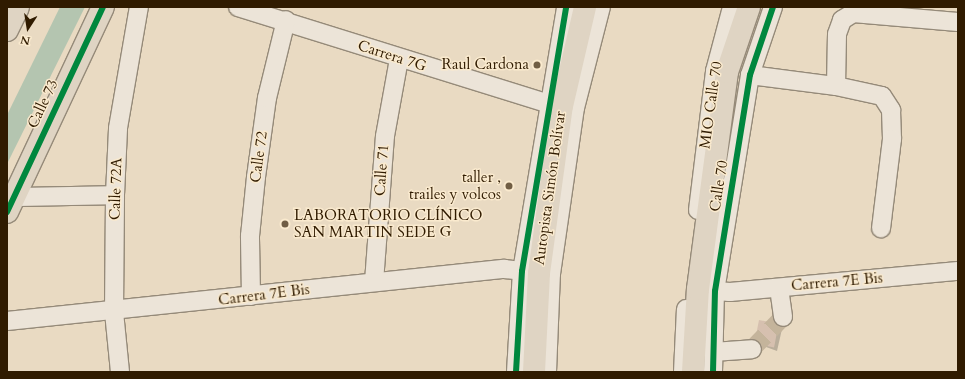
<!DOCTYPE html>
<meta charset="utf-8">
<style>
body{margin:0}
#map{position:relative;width:965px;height:379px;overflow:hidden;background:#e9dac2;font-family:Cardo,serif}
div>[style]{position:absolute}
.water>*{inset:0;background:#b4c5b0}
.shadow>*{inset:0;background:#0003}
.building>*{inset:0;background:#d6c0af;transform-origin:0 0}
.minor-tunnel>*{height:18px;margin-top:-9px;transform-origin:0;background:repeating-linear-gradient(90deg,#c4b49b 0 18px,transparent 0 27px)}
.roads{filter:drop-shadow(1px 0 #958a79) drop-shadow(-1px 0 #958a79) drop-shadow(0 1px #958a79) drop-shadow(0 -1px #958a79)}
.minor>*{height:18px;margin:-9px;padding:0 9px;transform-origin:9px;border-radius:9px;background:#ece4d8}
.major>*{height:22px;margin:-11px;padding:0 11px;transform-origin:11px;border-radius:11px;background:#dfd4c3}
.highway>*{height:22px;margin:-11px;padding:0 11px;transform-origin:11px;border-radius:11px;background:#dfd4c3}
.cycleway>*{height:6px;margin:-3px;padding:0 3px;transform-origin:3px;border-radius:3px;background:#00873e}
.dots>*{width:11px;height:11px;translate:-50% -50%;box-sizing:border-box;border:2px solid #faeace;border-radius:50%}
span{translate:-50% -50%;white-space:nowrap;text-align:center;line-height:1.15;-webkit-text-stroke:3px #faeace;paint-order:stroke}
.street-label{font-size:15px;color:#301b00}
.poi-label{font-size:15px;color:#301b00}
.right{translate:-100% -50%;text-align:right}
.left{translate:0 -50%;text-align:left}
.frame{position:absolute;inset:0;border:8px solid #301b00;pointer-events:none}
.north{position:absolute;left:8px;top:8px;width:40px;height:40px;-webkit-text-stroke:3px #faeace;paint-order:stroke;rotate:192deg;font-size:11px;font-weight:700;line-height:16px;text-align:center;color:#301b00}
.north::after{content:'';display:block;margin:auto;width:14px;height:18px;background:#301b00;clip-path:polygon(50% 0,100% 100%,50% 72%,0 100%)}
</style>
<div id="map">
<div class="water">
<div style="clip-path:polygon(60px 7px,85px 7px,7px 164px,7px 115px)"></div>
</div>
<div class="shadow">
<div style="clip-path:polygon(778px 325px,782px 329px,777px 351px,755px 343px)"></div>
</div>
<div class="building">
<div style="left:759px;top:320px;width:20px;height:24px;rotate:11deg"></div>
</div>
<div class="minor-tunnel">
<div style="left:752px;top:349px;width:45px;rotate:-45.9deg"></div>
</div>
<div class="roads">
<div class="minor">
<div style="left:238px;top:7px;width:324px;rotate:17.3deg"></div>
<div style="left:750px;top:75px;width:87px;rotate:7.3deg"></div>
<div style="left:836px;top:86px;width:47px;rotate:12.3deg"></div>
<div style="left:882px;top:96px;width:17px;rotate:57deg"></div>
<div style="left:891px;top:110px;width:29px;rotate:88deg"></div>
<div style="left:892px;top:139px;width:90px;rotate:97deg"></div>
<div style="left:836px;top:86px;width:52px;rotate:-88.9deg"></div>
<div style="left:837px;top:34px;width:15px;rotate:-70deg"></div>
<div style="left:842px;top:20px;width:13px;rotate:-32deg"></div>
<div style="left:853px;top:13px;width:105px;rotate:4.9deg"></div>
<div style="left:14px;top:197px;width:101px;rotate:-1.1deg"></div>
<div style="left:698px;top:210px;width:140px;rotate:-83deg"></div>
<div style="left:715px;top:71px;width:66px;rotate:-75.1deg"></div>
<div style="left:374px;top:282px;width:146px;rotate:-85.7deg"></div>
<div style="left:385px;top:136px;width:78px;rotate:-79.7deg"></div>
<div style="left:779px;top:288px;width:29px;rotate:82deg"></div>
<div style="left:715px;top:291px;width:15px;rotate:4deg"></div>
<div style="left:730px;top:292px;width:229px;rotate:-5.3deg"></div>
<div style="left:251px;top:296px;width:60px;rotate:-91deg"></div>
<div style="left:250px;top:236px;width:59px;rotate:-84.2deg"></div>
<div style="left:256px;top:177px;width:80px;rotate:-82.1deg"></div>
<div style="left:267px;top:98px;width:80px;rotate:-76.3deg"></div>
<div style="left:7px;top:321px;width:500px;rotate:-6deg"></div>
<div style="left:504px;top:269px;width:18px;rotate:6deg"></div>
<div style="left:713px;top:352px;width:39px;rotate:-4deg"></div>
<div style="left:120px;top:372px;width:60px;rotate:-95.7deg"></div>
<div style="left:114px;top:312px;width:117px;rotate:-89.5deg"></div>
<div style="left:115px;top:195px;width:67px;rotate:-87.4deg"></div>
<div style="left:118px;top:128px;width:123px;rotate:-80.2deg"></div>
<div style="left:516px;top:372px;width:101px;rotate:-86.6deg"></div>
<div style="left:522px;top:271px;width:268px;rotate:-80.5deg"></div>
<div style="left:547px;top:372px;width:98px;rotate:-87.7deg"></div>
<div style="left:551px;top:274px;width:168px;rotate:-81.8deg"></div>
<div style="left:575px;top:108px;width:104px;rotate:-75.6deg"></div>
<div style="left:683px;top:372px;width:63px;rotate:-87.3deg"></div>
<div style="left:713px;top:372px;width:81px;rotate:-88.6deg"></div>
<div style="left:715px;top:291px;width:219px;rotate:-80.8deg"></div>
<div style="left:750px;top:75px;width:72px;rotate:-71.3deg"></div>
</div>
<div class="major">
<div style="left:7px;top:30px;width:25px;rotate:-64deg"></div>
<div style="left:7px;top:212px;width:226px;rotate:-64.9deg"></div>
</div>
<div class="highway">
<div style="left:534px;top:372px;width:99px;rotate:-87.1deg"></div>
<div style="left:539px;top:273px;width:169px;rotate:-82.2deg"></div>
<div style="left:562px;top:106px;width:102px;rotate:-76.9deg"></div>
<div style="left:693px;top:372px;width:83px;rotate:-86.6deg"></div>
<div style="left:698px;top:289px;width:219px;rotate:-82.4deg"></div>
<div style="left:727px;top:72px;width:69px;rotate:-71.3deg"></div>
</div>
</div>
<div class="cycleway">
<div style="left:7px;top:212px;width:226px;rotate:-64.9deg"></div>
<div style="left:516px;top:372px;width:101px;rotate:-86.6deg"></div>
<div style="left:522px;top:271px;width:268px;rotate:-80.5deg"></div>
<div style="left:713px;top:372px;width:81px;rotate:-88.6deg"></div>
<div style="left:715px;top:291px;width:219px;rotate:-80.8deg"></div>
<div style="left:750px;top:75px;width:72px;rotate:-71.3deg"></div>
</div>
<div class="dots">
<div style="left:537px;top:65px;background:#715e44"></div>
<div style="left:509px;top:186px;background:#715e44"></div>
<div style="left:285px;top:224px;background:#715e44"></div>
</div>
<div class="street-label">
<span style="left:392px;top:56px;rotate:18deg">Carrera 7G</span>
<span style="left:43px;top:104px;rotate:-65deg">Calle 73</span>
<span style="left:711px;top:105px;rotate:-82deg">MIO Calle 70</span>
<span style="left:259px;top:157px;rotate:-82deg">Calle 72</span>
<span style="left:382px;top:170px;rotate:-86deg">Calle 71</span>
<span style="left:719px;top:186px;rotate:-81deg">Calle 70</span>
<span style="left:550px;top:188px;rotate:-82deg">Autopista Simón Bolívar</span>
<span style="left:116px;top:189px;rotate:-88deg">Calle 72A</span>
<span style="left:837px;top:282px;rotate:-5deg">Carrera 7E Bis</span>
<span style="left:264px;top:295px;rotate:-7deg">Carrera 7E Bis</span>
</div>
<div class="poi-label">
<span class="right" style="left:529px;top:65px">Raul Cardona</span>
<span class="right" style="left:501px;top:186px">taller ,<br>trailes y volcos</span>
<span class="left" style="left:294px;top:224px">LABORATORIO CLÍNICO<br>SAN MARTIN SEDE G</span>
</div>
<div class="frame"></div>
<div class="north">N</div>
</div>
